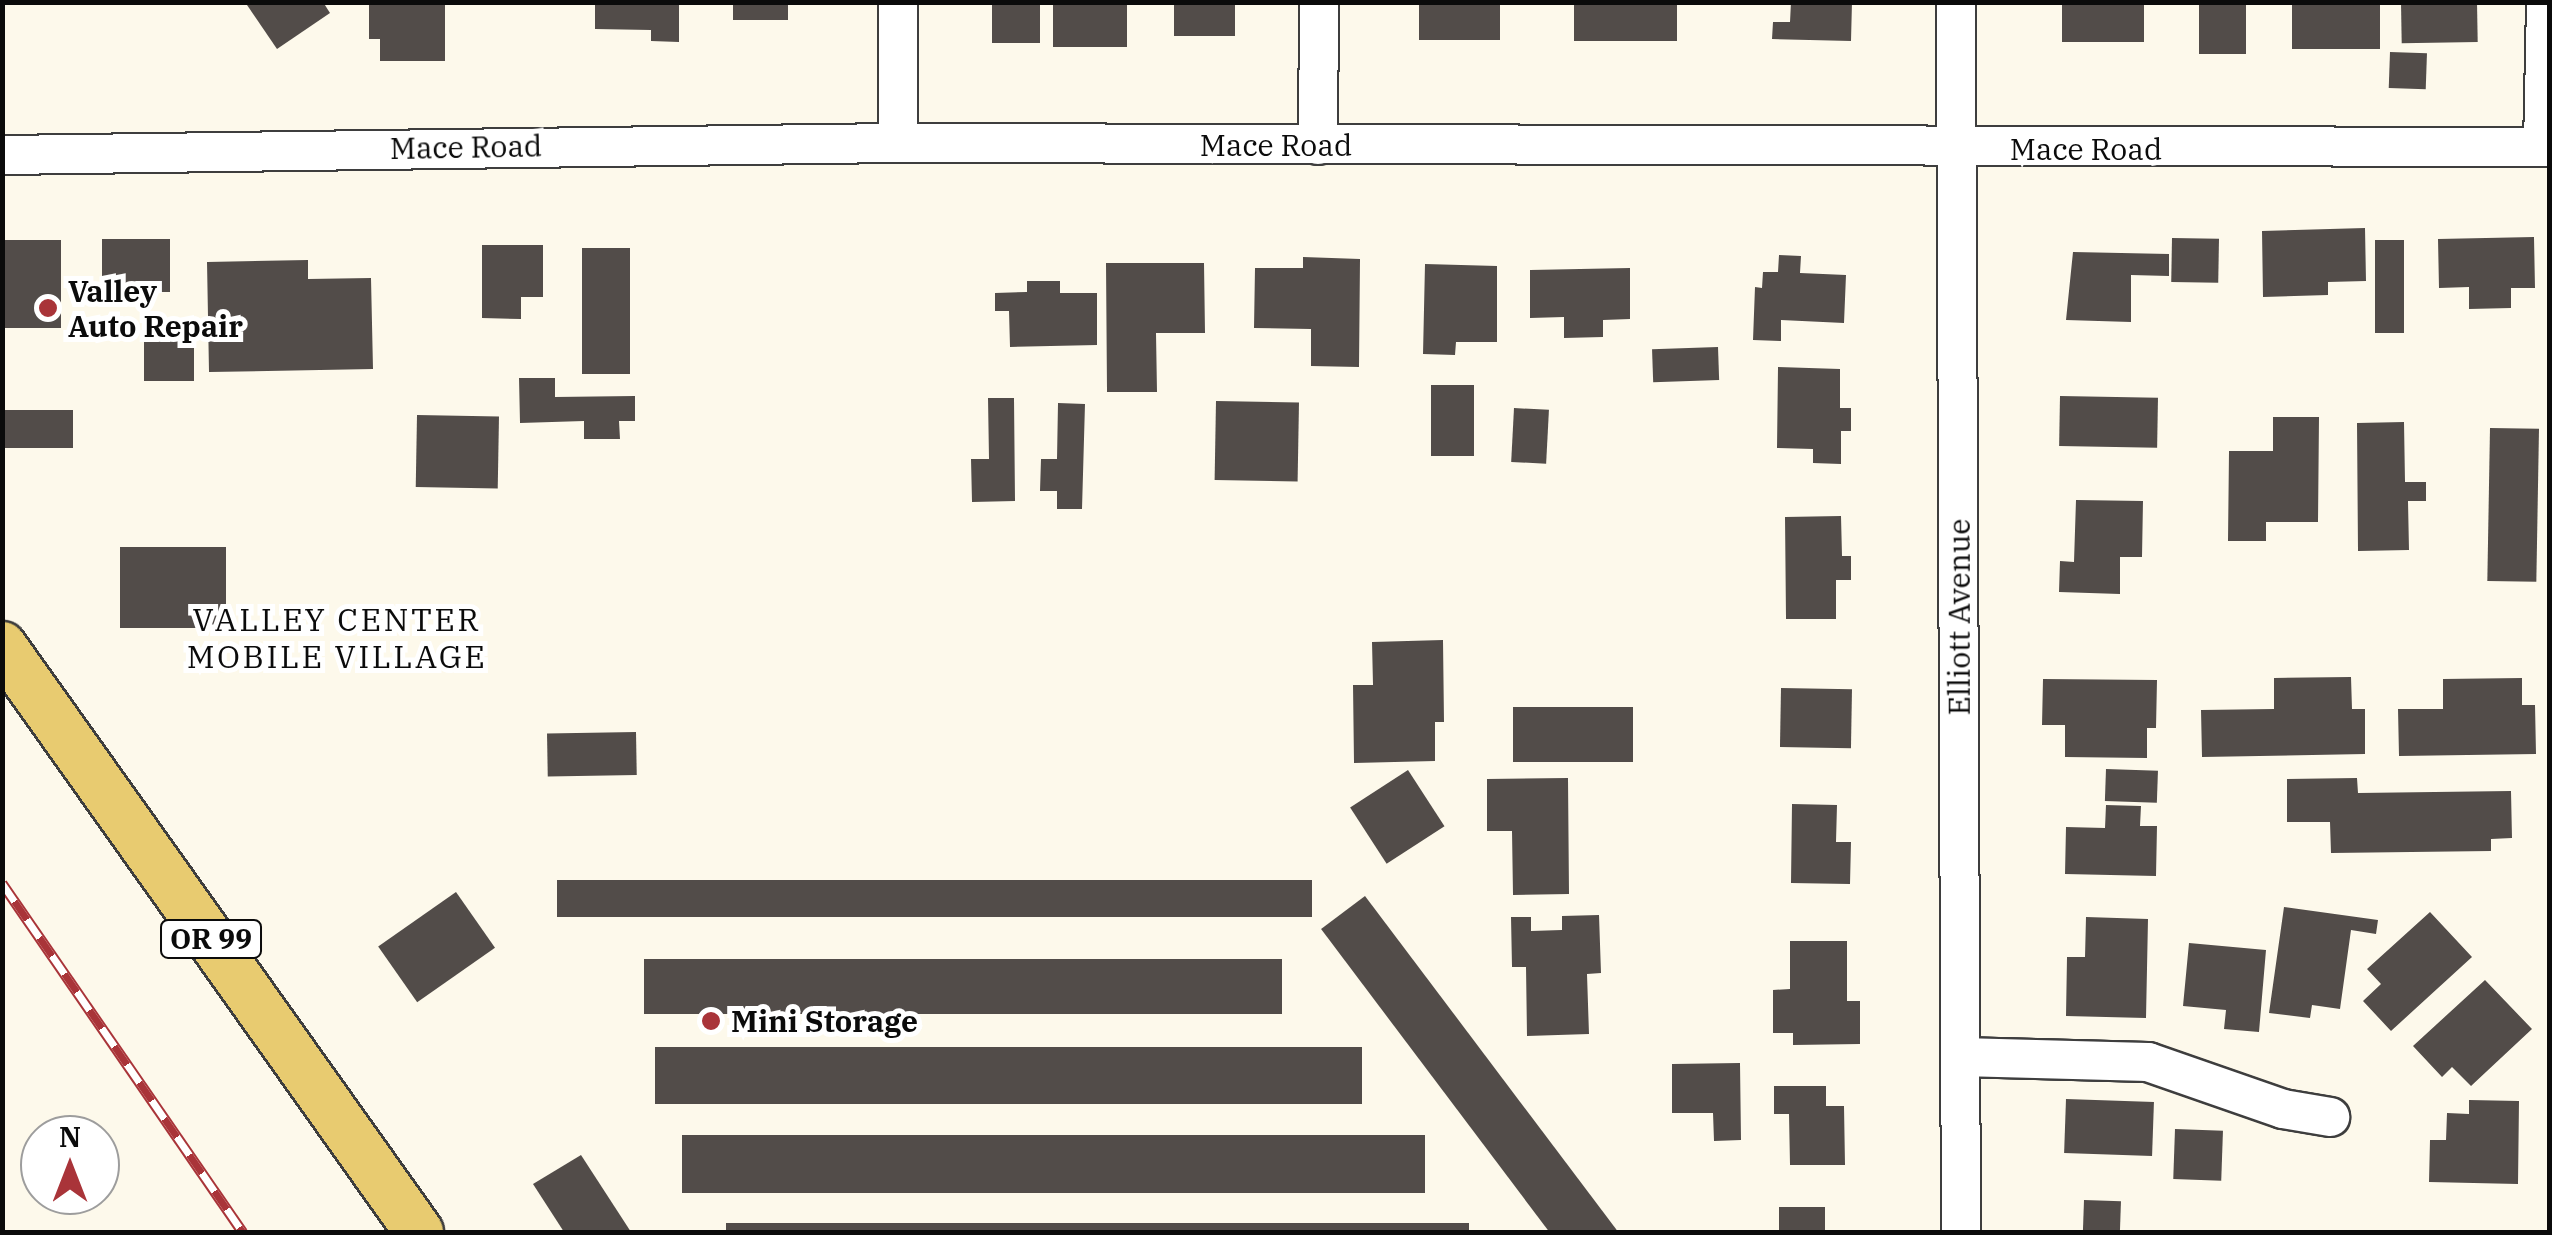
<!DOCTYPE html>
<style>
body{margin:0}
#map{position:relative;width:2552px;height:1235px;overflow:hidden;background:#fdf9eb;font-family:"IBM Plex Serif",serif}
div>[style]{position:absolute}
.building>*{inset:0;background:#524c49;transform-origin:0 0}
.roads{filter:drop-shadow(2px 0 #3e3e3e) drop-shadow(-2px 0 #3e3e3e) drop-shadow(0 2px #3e3e3e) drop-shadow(0 -2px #3e3e3e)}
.minor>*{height:38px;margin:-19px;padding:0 19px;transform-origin:19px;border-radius:19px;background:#fff}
.major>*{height:48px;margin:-24px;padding:0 24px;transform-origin:24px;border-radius:24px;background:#e8cb70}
.rail>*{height:11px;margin-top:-5.5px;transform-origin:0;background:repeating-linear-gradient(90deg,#fff 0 22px,#a93439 0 44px);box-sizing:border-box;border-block:2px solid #a93439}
.dots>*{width:28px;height:28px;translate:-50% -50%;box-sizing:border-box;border:5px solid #fff;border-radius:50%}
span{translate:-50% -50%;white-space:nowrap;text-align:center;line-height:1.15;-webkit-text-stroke:10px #fff;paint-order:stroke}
.shield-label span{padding:2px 8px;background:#fff;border:2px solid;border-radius:8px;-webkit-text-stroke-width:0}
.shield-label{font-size:28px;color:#0b0b0b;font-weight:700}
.street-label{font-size:30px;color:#0b0b0b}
.poi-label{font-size:30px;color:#0b0b0b;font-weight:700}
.left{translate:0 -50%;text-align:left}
.neighbourhood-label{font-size:32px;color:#0b0b0b;letter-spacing:2.5px}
.frame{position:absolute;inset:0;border:5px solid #0b0b0b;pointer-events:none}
.north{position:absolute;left:20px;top:1115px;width:100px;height:100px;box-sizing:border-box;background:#fff;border:2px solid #9d9d9d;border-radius:50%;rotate:0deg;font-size:28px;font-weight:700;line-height:40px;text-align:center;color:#0b0b0b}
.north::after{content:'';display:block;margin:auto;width:35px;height:45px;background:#a93439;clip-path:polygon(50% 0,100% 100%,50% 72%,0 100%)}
</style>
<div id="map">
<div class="building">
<div style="clip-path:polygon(245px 2px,323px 2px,330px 13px,277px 49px)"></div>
<div style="clip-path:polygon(369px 2px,445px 2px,445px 61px,380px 61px,380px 39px,369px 39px)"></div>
<div style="clip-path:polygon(595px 2px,679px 2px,679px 42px,651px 41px,651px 30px,595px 29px)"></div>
<div style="left:733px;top:2px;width:55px;height:18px"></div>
<div style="left:992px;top:2px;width:48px;height:41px"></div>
<div style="left:1053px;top:2px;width:74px;height:45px"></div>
<div style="left:1174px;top:2px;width:61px;height:34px"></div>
<div style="left:1419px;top:2px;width:81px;height:38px"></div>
<div style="left:1574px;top:2px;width:103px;height:39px"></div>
<div style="clip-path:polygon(1791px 2px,1852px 2px,1851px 41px,1772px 39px,1773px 22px,1790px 22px)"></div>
<div style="left:2062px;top:2px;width:82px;height:40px"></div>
<div style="left:2199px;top:2px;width:47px;height:52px"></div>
<div style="left:2292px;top:2px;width:88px;height:47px"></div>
<div style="left:2477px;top:2px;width:40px;height:76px;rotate:89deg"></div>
<div style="left:2390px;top:52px;width:37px;height:36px;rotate:2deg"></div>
<div style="clip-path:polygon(2365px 228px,2366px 281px,2328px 282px,2328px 295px,2263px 297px,2262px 231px)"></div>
<div style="clip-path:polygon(2534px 237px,2535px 288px,2511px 288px,2511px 308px,2469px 309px,2469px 287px,2439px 288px,2438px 239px)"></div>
<div style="left:2172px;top:238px;width:47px;height:44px;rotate:1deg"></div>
<div style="left:102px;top:239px;width:68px;height:53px"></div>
<div style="left:2px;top:240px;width:59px;height:88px"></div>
<div style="left:2375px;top:240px;width:29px;height:93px"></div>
<div style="clip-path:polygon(482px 245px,543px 245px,543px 297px,521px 297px,521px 319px,482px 318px)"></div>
<div style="left:582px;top:248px;width:48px;height:126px"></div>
<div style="clip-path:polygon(2073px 252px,2169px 254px,2169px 276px,2131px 275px,2131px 322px,2066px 320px)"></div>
<div style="clip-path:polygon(1779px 255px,1801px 256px,1800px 273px,1846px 275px,1844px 323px,1781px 320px,1781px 341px,1753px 340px,1755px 287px,1762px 288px,1763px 272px,1778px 272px)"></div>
<div style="clip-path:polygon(1303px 257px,1360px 259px,1359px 367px,1311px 366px,1311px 329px,1254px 328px,1255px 268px,1303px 268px)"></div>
<div style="clip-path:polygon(308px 260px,308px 279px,371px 278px,373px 369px,209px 372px,207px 262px)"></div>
<div style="clip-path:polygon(1106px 263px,1204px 263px,1205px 333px,1156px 333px,1157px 392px,1107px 392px)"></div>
<div style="clip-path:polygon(1425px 264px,1497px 266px,1497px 342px,1456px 342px,1455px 355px,1423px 354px)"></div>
<div style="clip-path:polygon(1630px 268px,1630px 319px,1603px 320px,1603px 337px,1564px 338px,1564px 317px,1530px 318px,1530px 270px)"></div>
<div style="clip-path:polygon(1027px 281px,1060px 281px,1060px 293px,1097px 293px,1097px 345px,1010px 347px,1009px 311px,995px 311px,995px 293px,1027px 292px)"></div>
<div style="left:144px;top:341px;width:50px;height:40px"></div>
<div style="left:1718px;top:347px;width:33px;height:66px;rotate:88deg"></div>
<div style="clip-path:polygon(1778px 367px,1840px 369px,1840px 408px,1851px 408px,1851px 431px,1841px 431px,1841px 464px,1813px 463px,1813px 449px,1777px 448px)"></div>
<div style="clip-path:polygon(519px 378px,555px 378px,555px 397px,635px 396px,635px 421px,619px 421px,620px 439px,584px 439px,584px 421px,520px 423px)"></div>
<div style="left:1431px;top:385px;width:43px;height:71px"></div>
<div style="left:2060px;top:396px;width:98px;height:50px;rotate:1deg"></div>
<div style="clip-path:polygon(988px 398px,1014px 398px,1015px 501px,972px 502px,971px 459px,989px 459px)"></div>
<div style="left:1216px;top:401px;width:83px;height:79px;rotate:1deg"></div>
<div style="clip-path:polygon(1058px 403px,1085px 404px,1082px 509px,1057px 509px,1057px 491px,1040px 491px,1041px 459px,1057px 459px)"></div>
<div style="left:1514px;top:408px;width:35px;height:54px;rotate:3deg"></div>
<div style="left:2px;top:410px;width:71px;height:38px"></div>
<div style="left:417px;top:415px;width:82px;height:72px;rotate:1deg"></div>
<div style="clip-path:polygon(2273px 417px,2319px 417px,2318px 522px,2266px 522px,2266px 541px,2228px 541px,2229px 451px,2273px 451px)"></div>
<div style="clip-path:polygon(2404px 422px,2405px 482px,2426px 482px,2426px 501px,2408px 501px,2409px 550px,2358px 551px,2357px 423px)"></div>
<div style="left:2490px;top:428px;width:49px;height:153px;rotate:1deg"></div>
<div style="clip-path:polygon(2076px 500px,2143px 501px,2142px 557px,2120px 557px,2120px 594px,2059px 592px,2060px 561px,2074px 562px)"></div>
<div style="clip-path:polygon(1841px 516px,1842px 556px,1851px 556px,1851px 580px,1836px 580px,1836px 619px,1786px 619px,1785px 517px)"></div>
<div style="left:120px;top:547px;width:106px;height:81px"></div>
<div style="clip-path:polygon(1443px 640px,1444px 722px,1435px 722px,1435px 761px,1354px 763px,1353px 685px,1373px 685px,1372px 642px)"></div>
<div style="clip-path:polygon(2351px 677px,2352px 709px,2365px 709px,2365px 754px,2202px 757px,2201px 710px,2274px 709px,2274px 678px)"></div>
<div style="clip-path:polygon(2522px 678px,2522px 705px,2535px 705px,2536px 754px,2399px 756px,2398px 709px,2443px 709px,2443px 679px)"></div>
<div style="clip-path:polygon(2043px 679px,2157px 680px,2156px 728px,2147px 728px,2147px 758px,2065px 757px,2065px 725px,2042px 725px)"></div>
<div style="left:1781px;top:688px;width:71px;height:59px;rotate:1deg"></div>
<div style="left:1513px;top:707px;width:120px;height:55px"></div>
<div style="left:636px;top:732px;width:43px;height:89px;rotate:89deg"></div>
<div style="left:2106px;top:769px;width:52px;height:32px;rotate:2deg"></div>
<div style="left:1408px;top:770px;width:67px;height:69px;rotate:57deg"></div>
<div style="clip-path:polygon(1568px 778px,1569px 894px,1513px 895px,1512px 831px,1487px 831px,1487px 779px)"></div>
<div style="clip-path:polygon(2357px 778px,2358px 793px,2511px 791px,2512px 838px,2491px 839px,2491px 851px,2331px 853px,2330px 822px,2287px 822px,2287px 779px)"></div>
<div style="clip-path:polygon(1792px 804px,1837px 805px,1836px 842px,1851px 842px,1850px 884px,1791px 883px)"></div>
<div style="clip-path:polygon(2106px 805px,2141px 806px,2140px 826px,2157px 826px,2156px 876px,2065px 874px,2066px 827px,2105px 828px)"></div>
<div style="left:1312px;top:880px;width:37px;height:755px;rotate:90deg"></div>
<div style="left:456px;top:892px;width:68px;height:95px;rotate:55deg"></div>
<div style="left:1365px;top:896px;width:418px;height:55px;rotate:53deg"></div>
<div style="clip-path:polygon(2284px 907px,2378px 920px,2376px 934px,2351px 930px,2340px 1009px,2312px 1005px,2310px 1018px,2269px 1013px)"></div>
<div style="clip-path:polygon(2430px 912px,2472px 957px,2391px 1031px,2363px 1001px,2381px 984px,2367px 969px)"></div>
<div style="clip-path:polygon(1599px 915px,1601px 973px,1587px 974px,1589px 1034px,1527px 1036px,1526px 967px,1512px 967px,1511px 917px,1531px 917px,1531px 931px,1562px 930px,1562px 916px)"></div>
<div style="clip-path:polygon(2086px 917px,2148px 919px,2146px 1018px,2066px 1016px,2067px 957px,2085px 957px)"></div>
<div style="clip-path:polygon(1790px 941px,1847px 941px,1847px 1001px,1860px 1001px,1860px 1044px,1793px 1045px,1793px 1033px,1773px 1033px,1773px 990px,1790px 989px)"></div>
<div style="clip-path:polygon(2189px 943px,2266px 950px,2259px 1032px,2224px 1029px,2226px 1010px,2183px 1006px)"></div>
<div style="left:644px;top:959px;width:638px;height:55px"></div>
<div style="clip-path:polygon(2485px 980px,2532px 1029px,2471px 1086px,2452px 1067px,2442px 1077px,2413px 1046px)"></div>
<div style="left:655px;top:1047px;width:707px;height:57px"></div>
<div style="clip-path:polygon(1740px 1063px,1741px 1140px,1714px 1141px,1713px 1113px,1672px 1113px,1672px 1064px)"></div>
<div style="clip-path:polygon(1774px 1086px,1826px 1086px,1826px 1106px,1844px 1106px,1845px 1165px,1790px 1165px,1789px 1114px,1774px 1114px)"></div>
<div style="left:2066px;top:1099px;width:88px;height:54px;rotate:2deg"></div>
<div style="clip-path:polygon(2469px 1100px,2519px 1101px,2518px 1184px,2429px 1182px,2430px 1140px,2446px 1140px,2447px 1113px,2469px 1114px)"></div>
<div style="left:2175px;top:1129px;width:48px;height:50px;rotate:2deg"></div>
<div style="left:682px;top:1135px;width:743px;height:58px"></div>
<div style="clip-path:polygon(581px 1155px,631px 1232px,564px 1232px,533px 1184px)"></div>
<div style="left:2084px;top:1200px;width:37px;height:32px;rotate:2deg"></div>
<div style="left:1779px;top:1207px;width:46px;height:25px"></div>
<div style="left:726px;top:1223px;width:743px;height:9px"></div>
</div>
<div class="roads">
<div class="minor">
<div style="left:898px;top:2px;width:141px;rotate:90deg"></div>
<div style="left:1956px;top:2px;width:1230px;rotate:89.77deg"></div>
<div style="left:1318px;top:145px;width:143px;rotate:-89.6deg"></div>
<div style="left:2543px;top:147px;width:145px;rotate:-88.8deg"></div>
<div style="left:2px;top:155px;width:896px;rotate:-0.77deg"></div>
<div style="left:898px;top:143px;width:1652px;rotate:0.14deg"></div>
<div style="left:1961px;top:1057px;width:187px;rotate:1.5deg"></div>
<div style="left:2148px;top:1062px;width:143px;rotate:19.2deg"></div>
<div style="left:2283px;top:1109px;width:48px;rotate:9.7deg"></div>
</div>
<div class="major">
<div style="left:2px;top:646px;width:719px;rotate:54.56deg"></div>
</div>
</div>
<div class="rail">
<div style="left:2px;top:883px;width:424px;rotate:55.4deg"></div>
</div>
<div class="dots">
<div style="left:48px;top:308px;background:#a93439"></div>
<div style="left:711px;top:1021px;background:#a93439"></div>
</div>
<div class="shield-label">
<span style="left:211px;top:939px">OR 99</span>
</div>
<div class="street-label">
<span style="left:1276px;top:145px">Mace Road</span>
<span style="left:466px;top:147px;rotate:-1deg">Mace Road</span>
<span style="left:2086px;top:149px">Mace Road</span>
<span style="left:1959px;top:617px;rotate:-90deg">Elliott Avenue</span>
</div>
<div class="poi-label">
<span class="left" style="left:68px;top:308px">Valley<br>Auto Repair</span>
<span class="left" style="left:731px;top:1021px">Mini Storage</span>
</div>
<div class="neighbourhood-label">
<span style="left:337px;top:638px">VALLEY CENTER<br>MOBILE VILLAGE</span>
</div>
<div class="frame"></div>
<div class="north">N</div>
</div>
